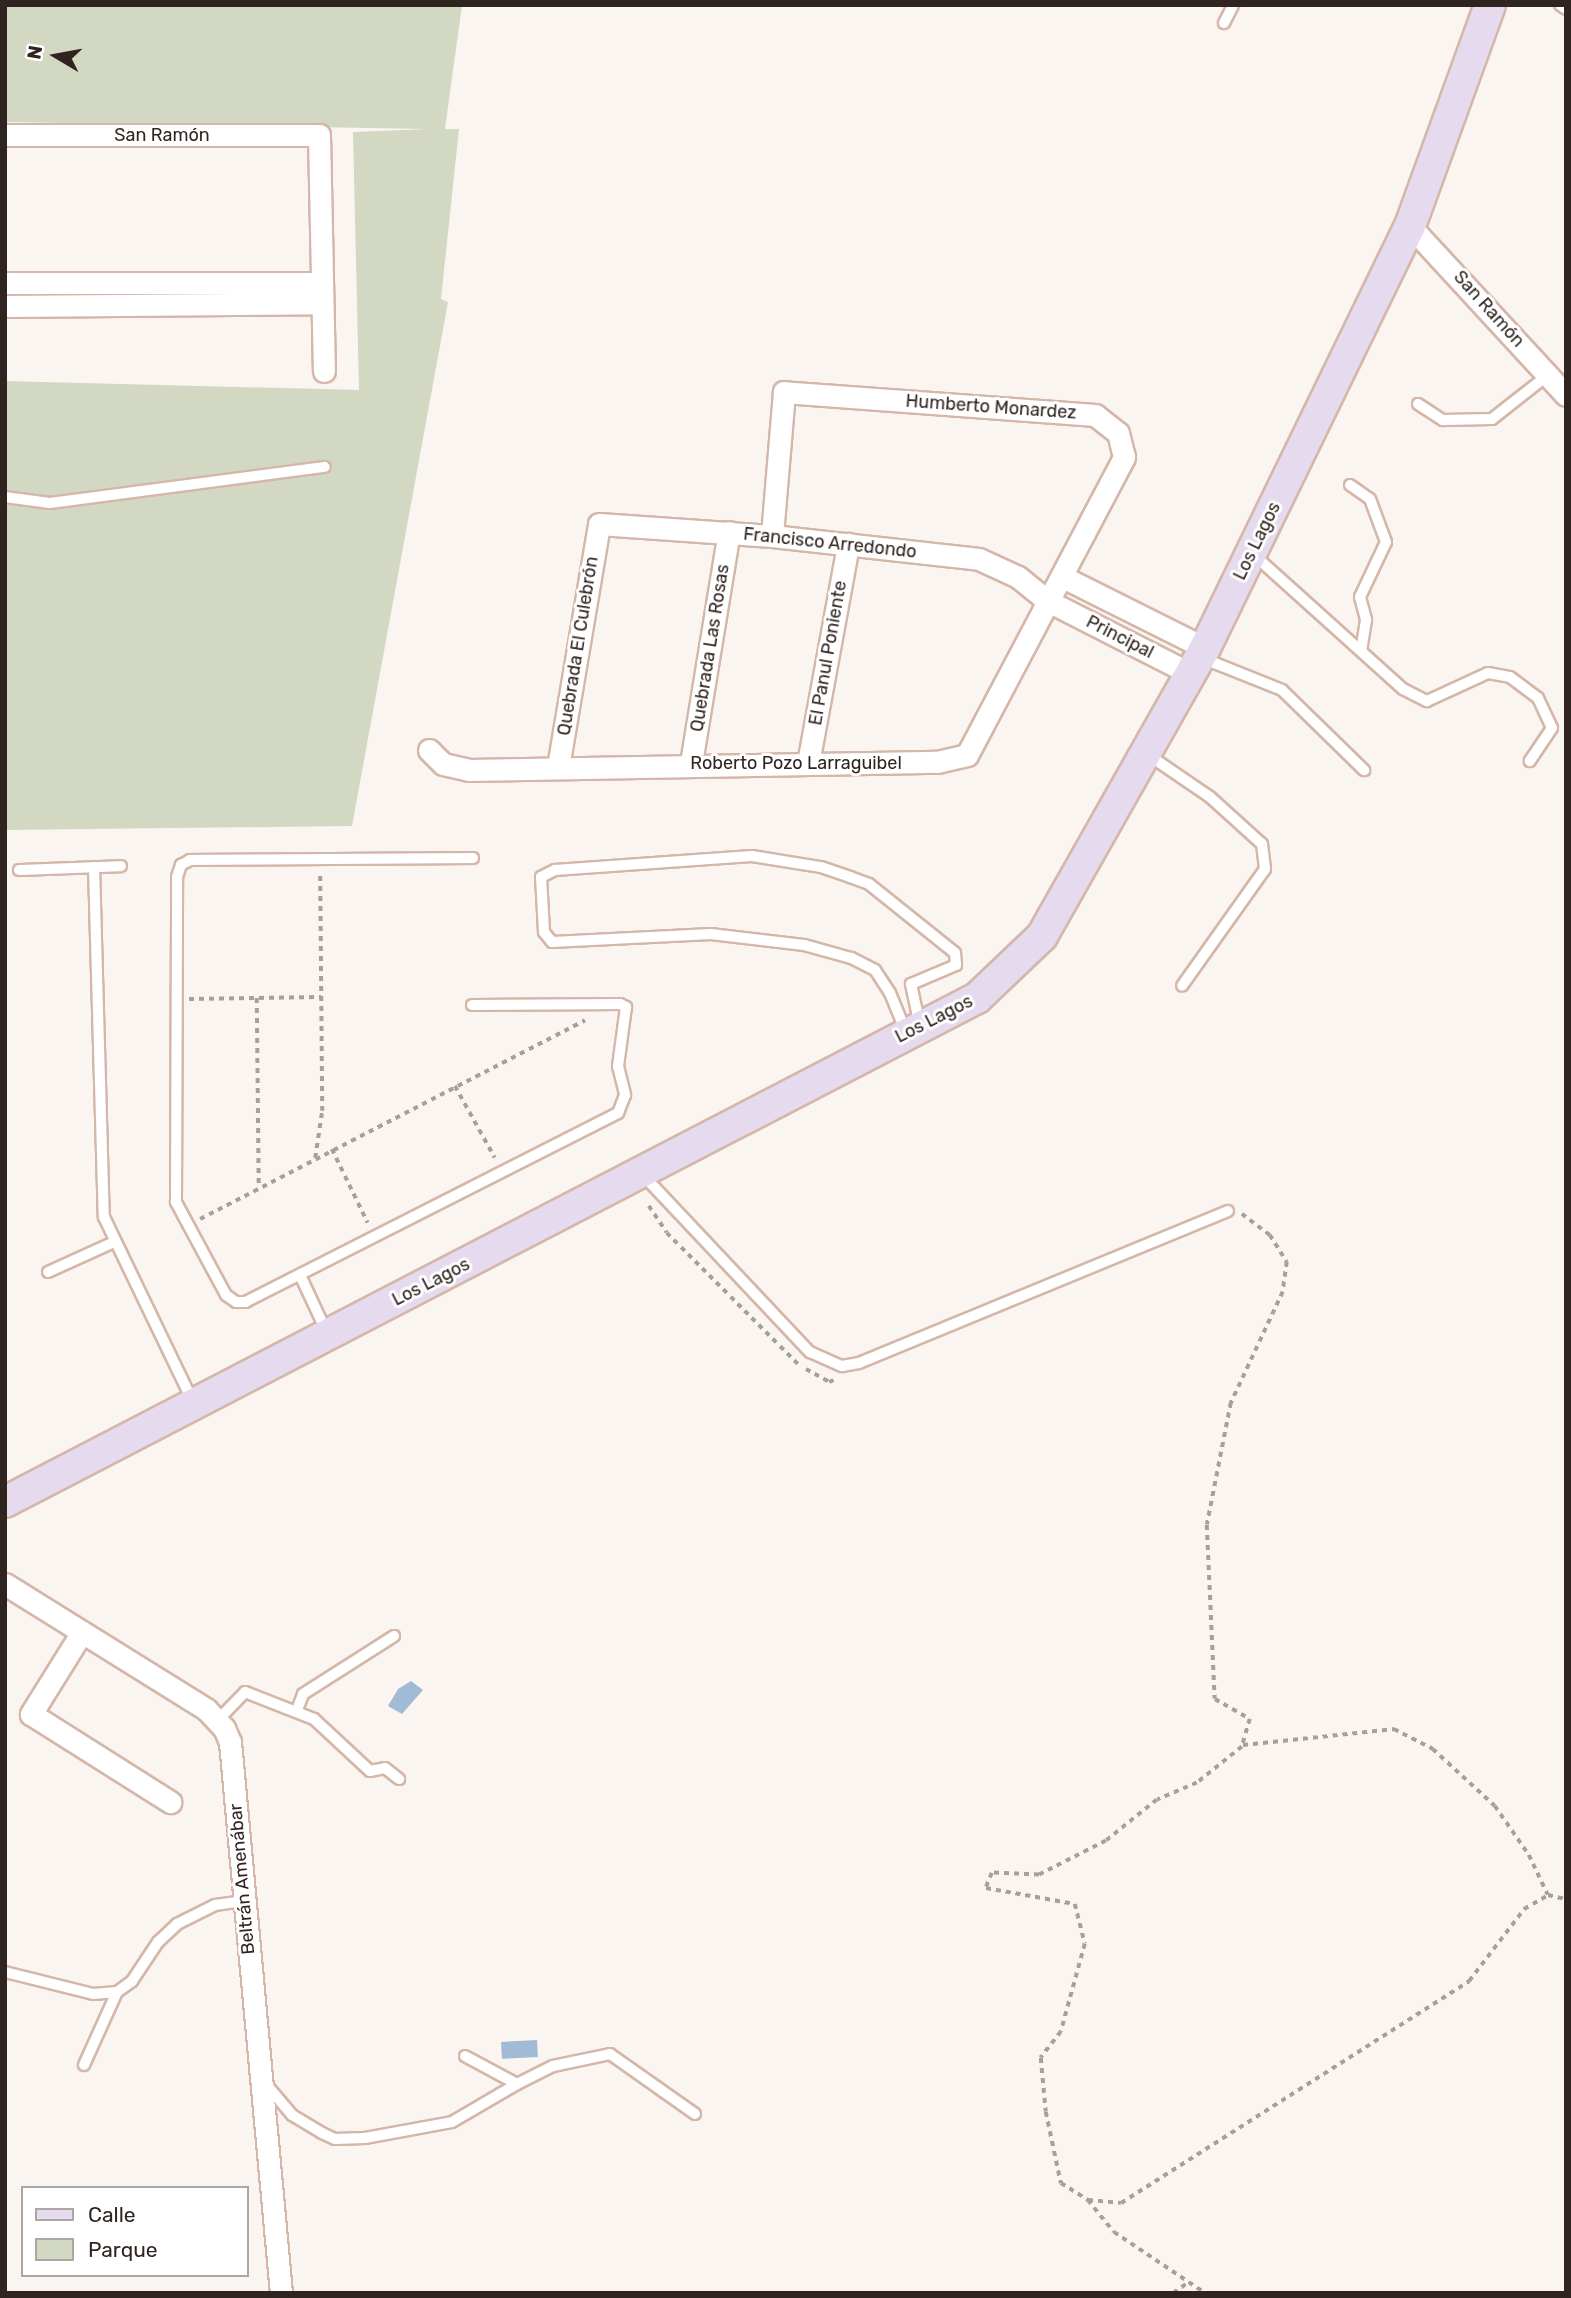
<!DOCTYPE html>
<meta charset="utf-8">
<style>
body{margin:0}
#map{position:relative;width:1571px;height:2298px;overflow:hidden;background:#fbf5f2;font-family:Rubik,sans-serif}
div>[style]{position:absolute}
.green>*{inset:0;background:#d3d8c2}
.water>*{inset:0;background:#a1bad6;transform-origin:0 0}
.path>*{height:3.5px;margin-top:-1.75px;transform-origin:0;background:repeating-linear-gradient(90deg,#a79f9b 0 5px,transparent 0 10px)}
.roads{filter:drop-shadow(2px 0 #d4b7a9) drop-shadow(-2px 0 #d4b7a9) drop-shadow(0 2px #d4b7a9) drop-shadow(0 -2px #d4b7a9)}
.lane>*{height:10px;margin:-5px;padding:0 5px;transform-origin:5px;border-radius:5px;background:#fff}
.street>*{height:21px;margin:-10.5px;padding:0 10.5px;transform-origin:10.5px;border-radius:10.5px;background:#fff}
.secondary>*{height:30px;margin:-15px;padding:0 15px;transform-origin:15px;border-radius:15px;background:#e6dbee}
span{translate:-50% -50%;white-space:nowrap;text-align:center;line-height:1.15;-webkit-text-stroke:6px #fff;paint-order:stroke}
.street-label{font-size:18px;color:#2f241f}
.frame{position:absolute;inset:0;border:7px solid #2f241f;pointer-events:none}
.legend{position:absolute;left:21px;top:2186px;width:228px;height:91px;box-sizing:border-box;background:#fff;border:2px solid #aca7a5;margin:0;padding:9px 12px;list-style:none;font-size:21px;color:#2f241f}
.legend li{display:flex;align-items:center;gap:14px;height:35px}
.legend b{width:35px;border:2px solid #aca7a5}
.north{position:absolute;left:21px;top:21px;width:70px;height:70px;-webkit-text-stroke:5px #fff;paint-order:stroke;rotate:280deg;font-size:19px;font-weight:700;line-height:28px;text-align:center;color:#2f241f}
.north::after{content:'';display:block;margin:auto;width:24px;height:32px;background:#2f241f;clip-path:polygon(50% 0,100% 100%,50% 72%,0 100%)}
</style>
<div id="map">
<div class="green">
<div style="clip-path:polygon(5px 5px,462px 5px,445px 129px,459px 129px,441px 299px,448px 302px,352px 826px,5px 830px,5px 381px,359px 390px,353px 132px,428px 129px,5px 122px)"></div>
</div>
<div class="water">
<div style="clip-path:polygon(411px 1681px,423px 1690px,402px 1714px,388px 1706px,398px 1689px)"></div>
<div style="left:537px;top:2040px;width:17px;height:36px;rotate:87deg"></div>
</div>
<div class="path">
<div style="left:257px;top:998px;width:190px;rotate:89.4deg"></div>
<div style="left:189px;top:999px;width:132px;rotate:-0.9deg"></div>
<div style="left:455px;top:1086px;width:82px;rotate:60.9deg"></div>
<div style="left:332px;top:1149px;width:82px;rotate:64.1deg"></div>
<div style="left:315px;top:1158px;width:48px;rotate:-81.5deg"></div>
<div style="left:322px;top:1111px;width:239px;rotate:-90.5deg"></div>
<div style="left:649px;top:1206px;width:32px;rotate:56deg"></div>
<div style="left:667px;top:1233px;width:187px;rotate:45deg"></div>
<div style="left:1242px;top:1214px;width:35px;rotate:37deg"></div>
<div style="left:1270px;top:1235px;width:32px;rotate:58deg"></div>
<div style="left:1287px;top:1262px;width:30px;rotate:98deg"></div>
<div style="left:1283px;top:1292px;width:123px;rotate:115.1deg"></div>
<div style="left:1231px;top:1403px;width:124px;rotate:101.1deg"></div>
<div style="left:1207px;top:1525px;width:174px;rotate:87.4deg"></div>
<div style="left:1215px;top:1699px;width:40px;rotate:29.7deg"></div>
<div style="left:1250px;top:1719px;width:29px;rotate:106deg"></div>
<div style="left:1242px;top:1747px;width:58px;rotate:141.3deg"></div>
<div style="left:1197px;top:1783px;width:43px;rotate:157deg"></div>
<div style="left:1157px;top:1800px;width:65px;rotate:141.2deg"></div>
<div style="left:1106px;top:1841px;width:75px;rotate:153.1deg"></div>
<div style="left:1039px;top:1875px;width:47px;rotate:-177.6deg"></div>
<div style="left:992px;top:1873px;width:16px;rotate:112deg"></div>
<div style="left:986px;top:1888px;width:90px;rotate:10.2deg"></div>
<div style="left:1075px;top:1904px;width:41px;rotate:76deg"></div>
<div style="left:1085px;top:1944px;width:91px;rotate:105.3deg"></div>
<div style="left:1061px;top:2032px;width:33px;rotate:128deg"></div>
<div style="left:1041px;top:2058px;width:54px;rotate:84.7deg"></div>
<div style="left:1046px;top:2112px;width:73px;rotate:78.1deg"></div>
<div style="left:1061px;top:2183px;width:32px;rotate:32deg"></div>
<div style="left:1088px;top:2200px;width:33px;rotate:5deg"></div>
<div style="left:1121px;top:2203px;width:413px;rotate:-32.5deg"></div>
<div style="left:1469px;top:1981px;width:91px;rotate:-52.6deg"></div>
<div style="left:1524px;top:1909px;width:28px;rotate:-30deg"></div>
<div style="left:1548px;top:1895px;width:18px;rotate:13deg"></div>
<div style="left:200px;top:1219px;width:433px;rotate:-27.3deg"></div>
<div style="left:806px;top:1369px;width:26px;rotate:29deg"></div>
<div style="left:829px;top:1382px;width:8px;rotate:-23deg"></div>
<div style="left:1243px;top:1745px;width:152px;rotate:-6deg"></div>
<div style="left:1394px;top:1729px;width:44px;rotate:27.1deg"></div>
<div style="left:1433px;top:1749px;width:84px;rotate:42.6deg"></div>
<div style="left:1495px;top:1806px;width:60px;rotate:55.2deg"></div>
<div style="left:1529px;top:1855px;width:44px;rotate:64.6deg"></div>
<div style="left:1088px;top:2200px;width:41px;rotate:50.9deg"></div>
<div style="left:1114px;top:2232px;width:110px;rotate:33.8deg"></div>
<div style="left:1173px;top:2293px;width:16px;rotate:-35deg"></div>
</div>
<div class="roads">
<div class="lane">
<div style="left:1560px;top:5px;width:7px;rotate:34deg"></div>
<div style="left:1224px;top:23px;width:20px;rotate:-63deg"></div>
<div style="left:1418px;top:404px;width:30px;rotate:33deg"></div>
<div style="left:1443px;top:420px;width:49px;rotate:-1.2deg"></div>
<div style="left:1492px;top:419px;width:71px;rotate:-38.2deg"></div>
<div style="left:1350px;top:485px;width:24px;rotate:35deg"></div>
<div style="left:1370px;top:499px;width:46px;rotate:69.6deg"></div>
<div style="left:1386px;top:542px;width:61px;rotate:115.3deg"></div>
<div style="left:1360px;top:597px;width:24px;rotate:75deg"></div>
<div style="left:1366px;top:620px;width:31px;rotate:99deg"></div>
<div style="left:5px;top:497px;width:45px;rotate:7.6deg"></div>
<div style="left:50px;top:503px;width:277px;rotate:-7.5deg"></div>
<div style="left:1254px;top:555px;width:200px;rotate:42deg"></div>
<div style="left:1403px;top:689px;width:27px;rotate:27deg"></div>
<div style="left:1427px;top:701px;width:67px;rotate:-24.7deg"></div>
<div style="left:1488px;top:673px;width:22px;rotate:10deg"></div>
<div style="left:1510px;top:677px;width:35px;rotate:37deg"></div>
<div style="left:1538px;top:698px;width:33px;rotate:65deg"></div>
<div style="left:1552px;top:728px;width:40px;rotate:124deg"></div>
<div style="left:1202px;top:658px;width:86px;rotate:21.8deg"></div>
<div style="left:1282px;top:690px;width:115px;rotate:44.3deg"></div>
<div style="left:1147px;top:754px;width:76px;rotate:34.3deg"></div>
<div style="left:1210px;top:797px;width:70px;rotate:42.1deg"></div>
<div style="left:1262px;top:844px;width:25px;rotate:83deg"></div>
<div style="left:1265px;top:869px;width:143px;rotate:125.4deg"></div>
<div style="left:94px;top:867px;width:350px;rotate:88.4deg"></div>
<div style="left:104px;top:1217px;width:205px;rotate:64.3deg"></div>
<div style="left:19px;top:870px;width:102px;rotate:-2.2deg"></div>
<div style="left:472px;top:1005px;width:148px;rotate:-0.4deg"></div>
<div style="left:620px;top:1004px;width:7px;rotate:27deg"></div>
<div style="left:626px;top:1007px;width:60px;rotate:97.7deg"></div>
<div style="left:618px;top:1066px;width:30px;rotate:76deg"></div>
<div style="left:625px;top:1095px;width:19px;rotate:111deg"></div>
<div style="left:618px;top:1113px;width:417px;rotate:153.1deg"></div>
<div style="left:246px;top:1302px;width:10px;rotate:180deg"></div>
<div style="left:236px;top:1302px;width:12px;rotate:-145deg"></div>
<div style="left:226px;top:1295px;width:106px;rotate:-118.3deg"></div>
<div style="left:176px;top:1202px;width:325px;rotate:-89.8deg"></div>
<div style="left:177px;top:877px;width:13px;rotate:-72deg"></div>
<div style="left:181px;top:865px;width:10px;rotate:-29deg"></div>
<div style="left:190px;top:860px;width:283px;rotate:-0.4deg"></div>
<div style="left:906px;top:1032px;width:42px;rotate:-112.3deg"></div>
<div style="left:890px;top:993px;width:27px;rotate:-123deg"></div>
<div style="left:875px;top:970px;width:27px;rotate:-153deg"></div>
<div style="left:851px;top:958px;width:49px;rotate:-164.5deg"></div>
<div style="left:804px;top:945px;width:94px;rotate:-173.3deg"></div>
<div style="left:711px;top:934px;width:159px;rotate:177.1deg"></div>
<div style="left:552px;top:942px;width:13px;rotate:-129deg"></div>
<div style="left:544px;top:932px;width:55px;rotate:-93.1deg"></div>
<div style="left:541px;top:877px;width:16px;rotate:-27deg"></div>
<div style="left:555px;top:870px;width:197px;rotate:-4.1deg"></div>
<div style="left:752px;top:856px;width:70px;rotate:9.1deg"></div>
<div style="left:821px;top:867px;width:31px;rotate:19deg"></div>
<div style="left:850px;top:877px;width:20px;rotate:20deg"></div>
<div style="left:869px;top:884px;width:110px;rotate:38.7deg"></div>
<div style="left:955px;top:953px;width:12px;rotate:85deg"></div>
<div style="left:956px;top:965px;width:49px;rotate:157.1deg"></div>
<div style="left:911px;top:984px;width:43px;rotate:77.9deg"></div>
<div style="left:642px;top:1174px;width:245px;rotate:46.7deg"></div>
<div style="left:810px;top:1352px;width:35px;rotate:24deg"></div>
<div style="left:842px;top:1366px;width:17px;rotate:-10deg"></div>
<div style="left:859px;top:1363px;width:399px;rotate:-22.4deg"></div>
<div style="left:48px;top:1272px;width:72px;rotate:-24.4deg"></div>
<div style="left:300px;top:1275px;width:64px;rotate:65deg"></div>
<div style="left:297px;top:1710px;width:17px;rotate:-69deg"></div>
<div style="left:303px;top:1694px;width:108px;rotate:-32.5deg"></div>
<div style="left:218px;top:1720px;width:39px;rotate:-46deg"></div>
<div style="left:245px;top:1692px;width:74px;rotate:21.4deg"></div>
<div style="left:314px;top:1719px;width:76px;rotate:42.9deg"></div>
<div style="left:370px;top:1771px;width:15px;rotate:-11deg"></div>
<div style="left:385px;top:1768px;width:18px;rotate:38deg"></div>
<div style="left:5px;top:1972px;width:91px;rotate:14deg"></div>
<div style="left:93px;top:1994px;width:24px;rotate:-5deg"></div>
<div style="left:117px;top:1992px;width:19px;rotate:-36deg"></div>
<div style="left:132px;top:1981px;width:47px;rotate:-56.3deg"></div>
<div style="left:158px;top:1942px;width:26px;rotate:-43deg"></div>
<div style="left:177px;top:1924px;width:42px;rotate:-26.6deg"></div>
<div style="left:215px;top:1905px;width:28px;rotate:-8deg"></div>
<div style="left:84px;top:2065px;width:80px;rotate:-65.7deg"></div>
<div style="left:265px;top:2083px;width:42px;rotate:49.8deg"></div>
<div style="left:292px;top:2115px;width:35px;rotate:31deg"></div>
<div style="left:322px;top:2133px;width:14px;rotate:25deg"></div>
<div style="left:335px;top:2139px;width:30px;rotate:-2deg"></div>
<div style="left:365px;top:2138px;width:88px;rotate:-10.4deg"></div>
<div style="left:452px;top:2122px;width:75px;rotate:-30.3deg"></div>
<div style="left:517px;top:2084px;width:59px;rotate:-151.7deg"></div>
<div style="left:517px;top:2084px;width:40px;rotate:-26.6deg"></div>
<div style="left:553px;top:2066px;width:58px;rotate:-11.9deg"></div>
<div style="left:610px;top:2054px;width:104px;rotate:35.2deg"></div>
</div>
<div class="street">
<div style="left:5px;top:135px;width:314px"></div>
<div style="left:319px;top:135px;width:236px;rotate:88.8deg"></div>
<div style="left:1410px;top:226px;width:230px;rotate:47.3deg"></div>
<div style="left:5px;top:283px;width:316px"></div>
<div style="left:5px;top:306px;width:316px;rotate:-0.5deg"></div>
<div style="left:1063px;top:577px;width:159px;rotate:26.6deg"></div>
<div style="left:429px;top:750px;width:20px;rotate:45deg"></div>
<div style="left:443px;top:764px;width:26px;rotate:13deg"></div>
<div style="left:468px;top:770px;width:469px;rotate:-1deg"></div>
<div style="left:937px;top:762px;width:31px;rotate:-13deg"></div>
<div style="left:967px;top:755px;width:337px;rotate:-62.2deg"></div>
<div style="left:1124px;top:457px;width:25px;rotate:-104deg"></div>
<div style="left:1118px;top:433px;width:29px;rotate:-142deg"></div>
<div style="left:1095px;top:415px;width:312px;rotate:-175.8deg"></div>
<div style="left:784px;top:392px;width:144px;rotate:94.8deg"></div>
<div style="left:691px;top:763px;width:234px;rotate:-80.7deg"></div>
<div style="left:808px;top:763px;width:223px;rotate:-79.6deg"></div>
<div style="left:558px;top:767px;width:246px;rotate:-80.4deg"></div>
<div style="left:599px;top:524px;width:173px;rotate:4deg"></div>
<div style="left:772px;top:536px;width:208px;rotate:6.3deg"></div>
<div style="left:979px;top:559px;width:43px;rotate:24.8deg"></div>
<div style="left:1018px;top:577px;width:38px;rotate:39deg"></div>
<div style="left:1048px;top:601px;width:161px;rotate:27deg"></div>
<div style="left:5px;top:1584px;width:237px;rotate:31.9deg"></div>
<div style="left:206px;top:1709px;width:26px;rotate:47deg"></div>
<div style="left:224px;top:1728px;width:15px;rotate:67deg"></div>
<div style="left:230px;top:1742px;width:553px;rotate:84.71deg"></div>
<div style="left:82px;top:1632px;width:97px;rotate:121.9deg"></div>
<div style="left:31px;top:1714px;width:165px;rotate:32.3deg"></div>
</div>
<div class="secondary">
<div style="left:5px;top:1502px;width:1095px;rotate:-27.41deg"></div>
<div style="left:977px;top:998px;width:90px;rotate:-43.6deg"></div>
<div style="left:1042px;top:936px;width:331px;rotate:-60.5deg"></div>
<div style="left:1205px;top:648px;width:469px;rotate:-64.1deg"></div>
<div style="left:1410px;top:226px;width:235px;rotate:-70.1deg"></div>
</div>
</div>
<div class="street-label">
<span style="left:162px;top:135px">San Ramón</span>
<span style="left:1489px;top:309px;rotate:48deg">San Ramón</span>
<span style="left:991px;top:407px;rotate:4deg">Humberto Monardez</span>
<span style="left:1257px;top:541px;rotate:-64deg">Los Lagos</span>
<span style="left:830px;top:543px;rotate:6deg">Francisco Arredondo</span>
<span style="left:1120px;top:637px;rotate:27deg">Principal</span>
<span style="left:578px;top:646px;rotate:-81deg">Quebrada El Culebrón</span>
<span style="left:710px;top:648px;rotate:-81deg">Quebrada Las Rosas</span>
<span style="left:828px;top:653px;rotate:-80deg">El Panul Poniente</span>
<span style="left:796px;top:763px">Roberto Pozo Larraguibel</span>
<span style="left:934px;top:1019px;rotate:-27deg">Los Lagos</span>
<span style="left:431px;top:1282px;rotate:-27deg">Los Lagos</span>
<span style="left:242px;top:1879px;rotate:-95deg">Beltrán Amenábar</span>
</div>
<div class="frame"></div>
<ul class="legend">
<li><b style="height:9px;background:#e6dbee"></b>Calle</li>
<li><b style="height:19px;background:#d3d8c2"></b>Parque</li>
</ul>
<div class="north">N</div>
</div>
